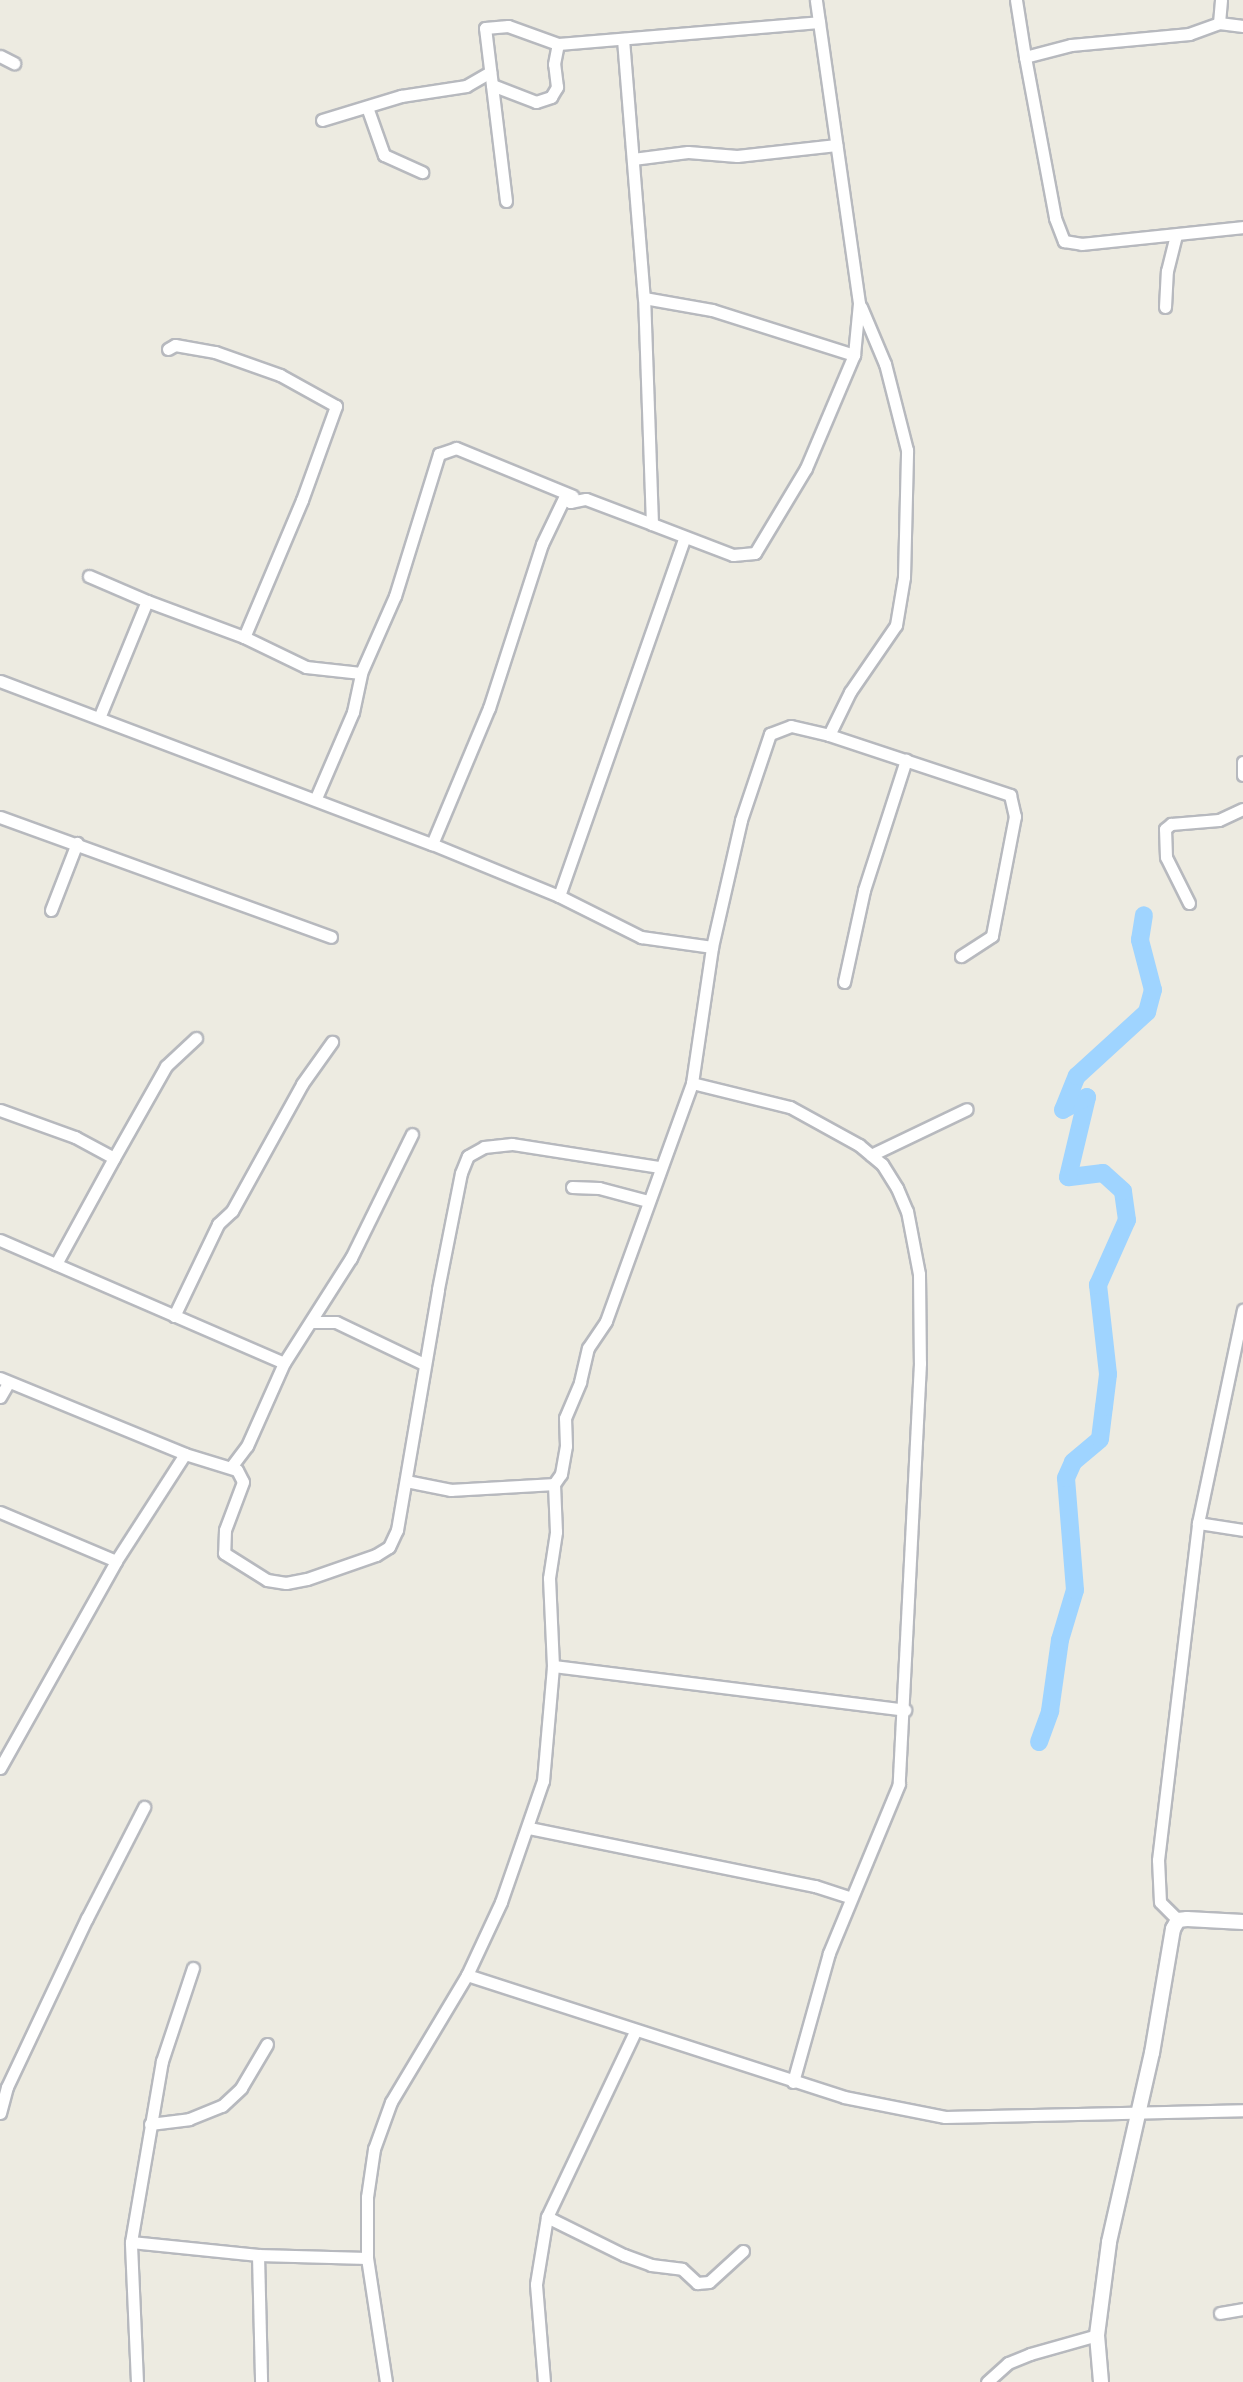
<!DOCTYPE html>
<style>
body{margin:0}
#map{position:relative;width:1243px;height:2382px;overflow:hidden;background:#edebe1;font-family:"Public Sans",sans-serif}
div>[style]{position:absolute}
.river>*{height:18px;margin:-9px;padding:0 9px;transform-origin:9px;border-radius:9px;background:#9fd4ff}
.roads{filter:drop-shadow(2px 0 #b7b9be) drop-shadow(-2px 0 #b7b9be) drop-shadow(0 2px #b7b9be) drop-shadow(0 -2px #b7b9be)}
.minor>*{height:11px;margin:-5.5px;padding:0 5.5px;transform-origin:5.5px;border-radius:5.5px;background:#fff}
.tertiary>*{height:14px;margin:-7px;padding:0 7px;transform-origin:7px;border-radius:7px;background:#fff}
span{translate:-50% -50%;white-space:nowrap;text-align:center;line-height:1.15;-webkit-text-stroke:8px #fff;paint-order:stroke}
</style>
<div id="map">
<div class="river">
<div style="left:1039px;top:1742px;width:33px;rotate:-70deg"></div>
<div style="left:1050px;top:1711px;width:72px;rotate:-82deg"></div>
<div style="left:1060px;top:1640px;width:52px;rotate:-73.3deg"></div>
<div style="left:1075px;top:1590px;width:112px;rotate:-94.6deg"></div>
<div style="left:1066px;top:1478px;width:17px;rotate:-66deg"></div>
<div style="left:1073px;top:1462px;width:35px;rotate:-40deg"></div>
<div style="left:1100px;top:1439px;width:32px;rotate:-83deg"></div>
<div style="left:1104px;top:1407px;width:33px;rotate:-83deg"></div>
<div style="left:1108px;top:1374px;width:90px;rotate:-96.4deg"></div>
<div style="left:1098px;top:1285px;width:71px;rotate:-66deg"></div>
<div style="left:1127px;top:1220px;width:29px;rotate:-98deg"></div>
<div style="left:1123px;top:1191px;width:27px;rotate:-138deg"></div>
<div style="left:1103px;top:1173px;width:35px;rotate:173deg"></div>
<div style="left:1068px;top:1177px;width:82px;rotate:-76.6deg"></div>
<div style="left:1087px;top:1097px;width:27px;rotate:152deg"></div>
<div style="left:1063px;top:1110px;width:37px;rotate:-68deg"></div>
<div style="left:1077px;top:1076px;width:95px;rotate:-42.4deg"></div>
<div style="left:1147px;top:1012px;width:23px;rotate:-75deg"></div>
<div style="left:1153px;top:990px;width:52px;rotate:-104.6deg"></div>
<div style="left:1140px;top:940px;width:25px;rotate:-81deg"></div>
</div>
<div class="roads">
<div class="minor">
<div style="left:1016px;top:0;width:58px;rotate:81deg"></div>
<div style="left:1025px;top:57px;width:48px;rotate:-14.6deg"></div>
<div style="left:1071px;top:45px;width:119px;rotate:-5.3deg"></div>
<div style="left:1189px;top:34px;width:32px;rotate:-20deg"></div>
<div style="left:1219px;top:23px;width:24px;rotate:7deg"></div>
<div style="left:1219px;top:23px;width:23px;rotate:-85deg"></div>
<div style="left:623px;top:39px;width:260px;rotate:85.4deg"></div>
<div style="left:0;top:56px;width:16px;rotate:27deg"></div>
<div style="left:1025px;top:57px;width:164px;rotate:79.4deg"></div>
<div style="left:1055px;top:218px;width:25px;rotate:69deg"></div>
<div style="left:1064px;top:241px;width:18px;rotate:9deg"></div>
<div style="left:1082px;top:244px;width:162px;rotate:-6deg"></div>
<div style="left:492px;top:85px;width:47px;rotate:21.1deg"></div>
<div style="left:536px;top:102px;width:16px;rotate:-18deg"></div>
<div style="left:551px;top:97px;width:12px;rotate:-59deg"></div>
<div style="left:557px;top:87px;width:23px;rotate:-97deg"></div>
<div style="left:554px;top:64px;width:20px;rotate:-79deg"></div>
<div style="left:367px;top:107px;width:51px;rotate:70.5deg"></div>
<div style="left:384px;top:155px;width:42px;rotate:24.1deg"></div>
<div style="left:322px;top:120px;width:83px;rotate:-16.9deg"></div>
<div style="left:401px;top:96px;width:66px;rotate:-8.7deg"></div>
<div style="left:466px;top:86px;width:28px;rotate:-30deg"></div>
<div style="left:633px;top:159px;width:55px;rotate:-7.3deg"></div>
<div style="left:688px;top:152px;width:49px;rotate:4.7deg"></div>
<div style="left:737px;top:156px;width:100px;rotate:-6.3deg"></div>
<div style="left:506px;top:201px;width:174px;rotate:-96.9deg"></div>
<div style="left:485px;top:28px;width:23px;rotate:-5deg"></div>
<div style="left:508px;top:26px;width:53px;rotate:19.8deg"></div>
<div style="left:558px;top:44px;width:262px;rotate:-4.8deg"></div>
<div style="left:1165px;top:307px;width:36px;rotate:-87deg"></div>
<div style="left:1167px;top:271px;width:37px;rotate:-76deg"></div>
<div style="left:168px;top:349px;width:8px;rotate:-30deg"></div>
<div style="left:175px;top:345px;width:41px;rotate:9.9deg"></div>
<div style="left:215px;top:352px;width:69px;rotate:19.5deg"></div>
<div style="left:280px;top:375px;width:64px;rotate:29deg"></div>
<div style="left:336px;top:406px;width:100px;rotate:109.9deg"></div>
<div style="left:302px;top:500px;width:149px;rotate:112.9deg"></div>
<div style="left:652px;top:524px;width:87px;rotate:20.9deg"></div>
<div style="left:733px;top:555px;width:22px;rotate:-5deg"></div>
<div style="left:755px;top:553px;width:99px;rotate:-59deg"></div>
<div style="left:806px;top:468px;width:123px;rotate:-67deg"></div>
<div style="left:89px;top:576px;width:63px;rotate:23.3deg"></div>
<div style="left:0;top:681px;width:462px;rotate:20.7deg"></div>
<div style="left:432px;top:844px;width:137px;rotate:22.3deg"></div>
<div style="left:559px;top:896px;width:92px;rotate:26.6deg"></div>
<div style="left:641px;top:937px;width:72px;rotate:8deg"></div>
<div style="left:99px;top:718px;width:126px;rotate:-67.7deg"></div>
<div style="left:147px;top:601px;width:103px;rotate:20.4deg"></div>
<div style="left:244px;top:637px;width:69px;rotate:25.8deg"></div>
<div style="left:306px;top:667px;width:55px;rotate:6.2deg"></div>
<div style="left:829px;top:735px;width:48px;rotate:-64deg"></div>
<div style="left:850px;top:692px;width:81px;rotate:-55.5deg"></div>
<div style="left:896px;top:625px;width:49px;rotate:-80.5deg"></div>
<div style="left:904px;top:577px;width:127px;rotate:-88.6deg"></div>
<div style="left:907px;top:450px;width:89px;rotate:-104.3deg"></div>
<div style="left:885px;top:364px;width:62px;rotate:-112.8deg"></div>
<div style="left:1243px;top:762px;width:13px;rotate:90deg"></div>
<div style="left:316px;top:798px;width:94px;rotate:-66.7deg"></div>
<div style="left:353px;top:712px;width:40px;rotate:-78deg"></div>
<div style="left:361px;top:673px;width:84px;rotate:-66.2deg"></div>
<div style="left:395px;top:596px;width:149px;rotate:-72.8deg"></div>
<div style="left:439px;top:454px;width:18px;rotate:-19deg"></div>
<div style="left:456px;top:448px;width:126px;rotate:22.3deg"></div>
<div style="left:0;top:817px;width:352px;rotate:19.9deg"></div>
<div style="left:432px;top:844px;width:147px;rotate:-67.3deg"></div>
<div style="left:489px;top:708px;width:172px;rotate:-72.1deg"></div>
<div style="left:542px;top:544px;width:55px;rotate:-64.4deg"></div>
<div style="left:566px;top:494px;width:9px;rotate:63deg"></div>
<div style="left:570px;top:502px;width:16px;rotate:-11deg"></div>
<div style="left:586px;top:499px;width:71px;rotate:20.7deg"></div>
<div style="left:652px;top:524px;width:226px;rotate:-92deg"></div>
<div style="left:644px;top:298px;width:69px;rotate:10deg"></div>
<div style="left:712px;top:310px;width:149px;rotate:17.6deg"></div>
<div style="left:854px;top:355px;width:52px;rotate:-84.5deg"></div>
<div style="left:859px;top:303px;width:306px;rotate:-98.1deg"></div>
<div style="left:559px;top:896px;width:380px;rotate:-70.7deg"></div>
<div style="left:1189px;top:903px;width:51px;rotate:-116.6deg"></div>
<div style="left:1166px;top:857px;width:28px;rotate:-92deg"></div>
<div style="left:1165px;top:829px;width:8px;rotate:-40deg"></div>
<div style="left:1171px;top:824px;width:48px;rotate:-4.8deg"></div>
<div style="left:1219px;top:820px;width:26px;rotate:-25deg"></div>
<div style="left:51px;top:910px;width:72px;rotate:-68.8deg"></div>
<div style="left:844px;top:982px;width:94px;rotate:-77.7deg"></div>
<div style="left:864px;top:890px;width:137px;rotate:-72.1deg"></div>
<div style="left:692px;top:1083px;width:101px;rotate:13.8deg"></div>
<div style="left:790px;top:1107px;width:79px;rotate:28.8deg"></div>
<div style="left:859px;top:1145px;width:30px;rotate:40deg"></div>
<div style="left:882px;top:1164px;width:28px;rotate:58deg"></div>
<div style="left:897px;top:1188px;width:25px;rotate:67deg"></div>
<div style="left:907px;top:1211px;width:64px;rotate:79.2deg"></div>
<div style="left:919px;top:1274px;width:89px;rotate:89.4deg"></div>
<div style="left:920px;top:1363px;width:422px;rotate:92.9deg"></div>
<div style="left:899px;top:1784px;width:183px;rotate:112.5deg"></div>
<div style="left:829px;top:1953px;width:134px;rotate:105.6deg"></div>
<div style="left:0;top:1110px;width:80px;rotate:19.8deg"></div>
<div style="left:75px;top:1137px;width:44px;rotate:28.3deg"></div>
<div style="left:114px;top:1158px;width:121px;rotate:118.7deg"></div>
<div style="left:871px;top:1155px;width:106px;rotate:-25.6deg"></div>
<div style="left:114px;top:1158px;width:106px;rotate:-60.5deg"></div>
<div style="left:166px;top:1066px;width:41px;rotate:-43deg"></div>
<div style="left:572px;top:1187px;width:27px;rotate:2deg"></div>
<div style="left:599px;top:1188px;width:51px;rotate:14.9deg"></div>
<div style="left:0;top:1240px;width:309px;rotate:23.4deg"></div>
<div style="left:174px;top:1316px;width:102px;rotate:-64.4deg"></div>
<div style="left:218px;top:1224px;width:19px;rotate:-43deg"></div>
<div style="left:232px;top:1211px;width:145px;rotate:-61.1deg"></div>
<div style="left:302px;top:1084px;width:52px;rotate:-54.5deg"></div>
<div style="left:312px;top:1322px;width:24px"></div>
<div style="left:336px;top:1322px;width:98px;rotate:25.5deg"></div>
<div style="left:0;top:1378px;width:200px;rotate:22.3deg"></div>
<div style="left:185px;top:1454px;width:54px;rotate:17.1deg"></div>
<div style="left:237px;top:1470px;width:13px;rotate:63deg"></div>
<div style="left:243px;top:1482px;width:51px;rotate:110.6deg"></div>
<div style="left:225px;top:1530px;width:23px;rotate:92deg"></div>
<div style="left:224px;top:1553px;width:51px;rotate:32.1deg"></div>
<div style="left:267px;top:1580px;width:19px;rotate:9deg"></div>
<div style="left:286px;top:1583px;width:21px;rotate:-11deg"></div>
<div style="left:307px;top:1579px;width:73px;rotate:-19.2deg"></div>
<div style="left:376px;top:1555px;width:15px;rotate:-32deg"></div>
<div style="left:389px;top:1547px;width:19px;rotate:-65deg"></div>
<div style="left:397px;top:1530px;width:244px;rotate:-80.3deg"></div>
<div style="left:438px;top:1289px;width:118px;rotate:-78.8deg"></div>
<div style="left:461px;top:1173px;width:18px;rotate:-68deg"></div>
<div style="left:468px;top:1156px;width:18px;rotate:-29deg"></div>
<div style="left:484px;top:1147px;width:28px;rotate:-6deg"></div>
<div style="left:512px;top:1144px;width:149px;rotate:8.9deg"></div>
<div style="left:0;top:1397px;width:16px;rotate:-60deg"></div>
<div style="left:231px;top:1467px;width:26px;rotate:-53deg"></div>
<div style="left:247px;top:1446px;width:91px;rotate:-66deg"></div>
<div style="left:284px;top:1363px;width:125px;rotate:-57.5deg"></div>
<div style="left:351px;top:1258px;width:138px;rotate:-63.8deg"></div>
<div style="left:406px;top:1481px;width:46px;rotate:11.3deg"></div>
<div style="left:451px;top:1490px;width:103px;rotate:-3.3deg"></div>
<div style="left:0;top:1512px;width:126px;rotate:22.9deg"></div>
<div style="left:1198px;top:1523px;width:46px;rotate:8.8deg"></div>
<div style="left:553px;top:1666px;width:355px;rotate:7.1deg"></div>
<div style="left:0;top:1768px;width:237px;rotate:-60.7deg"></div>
<div style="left:116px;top:1561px;width:127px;rotate:-57.2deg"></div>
<div style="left:529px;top:1828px;width:292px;rotate:11.5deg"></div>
<div style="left:815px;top:1886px;width:36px;rotate:18deg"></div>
<div style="left:1178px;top:1920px;width:25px;rotate:-135deg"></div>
<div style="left:1160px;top:1902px;width:42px;rotate:-92.7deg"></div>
<div style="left:1158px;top:1860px;width:339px;rotate:-83.2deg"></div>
<div style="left:1198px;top:1523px;width:218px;rotate:-78.1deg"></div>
<div style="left:467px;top:1975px;width:396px;rotate:17.9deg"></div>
<div style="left:844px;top:2097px;width:103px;rotate:11.2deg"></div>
<div style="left:945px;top:2117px;width:298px;rotate:-1.3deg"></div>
<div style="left:0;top:2113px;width:27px;rotate:-75deg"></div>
<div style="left:7px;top:2087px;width:187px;rotate:-64.7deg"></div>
<div style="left:87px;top:1918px;width:125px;rotate:-62.8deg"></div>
<div style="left:150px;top:2124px;width:39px;rotate:-7deg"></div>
<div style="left:189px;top:2119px;width:35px;rotate:-22deg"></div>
<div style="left:222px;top:2106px;width:26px;rotate:-43deg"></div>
<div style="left:241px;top:2088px;width:51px;rotate:-59.4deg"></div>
<div style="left:547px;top:2217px;width:86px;rotate:26.3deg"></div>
<div style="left:624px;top:2255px;width:29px;rotate:20deg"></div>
<div style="left:651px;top:2265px;width:31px;rotate:7deg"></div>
<div style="left:682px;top:2269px;width:21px;rotate:43deg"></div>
<div style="left:697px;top:2283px;width:12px;rotate:-5deg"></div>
<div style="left:709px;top:2282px;width:46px;rotate:-42.4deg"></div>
<div style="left:131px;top:2242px;width:128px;rotate:5.8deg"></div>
<div style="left:258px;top:2255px;width:109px;rotate:1.6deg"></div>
<div style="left:258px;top:2255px;width:127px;rotate:88.6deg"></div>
<div style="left:1220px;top:2313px;width:23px;rotate:-10deg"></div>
<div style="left:137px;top:2382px;width:140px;rotate:-92.5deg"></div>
<div style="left:131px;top:2242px;width:184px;rotate:-80.3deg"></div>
<div style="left:162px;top:2061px;width:98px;rotate:-71.6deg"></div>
<div style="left:386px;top:2382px;width:125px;rotate:-98.7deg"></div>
<div style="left:367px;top:2258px;width:61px;rotate:-90deg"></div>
<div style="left:367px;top:2197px;width:49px;rotate:-81.7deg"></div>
<div style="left:374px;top:2149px;width:50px;rotate:-70.1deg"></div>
<div style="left:391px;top:2102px;width:148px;rotate:-59.1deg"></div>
<div style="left:467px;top:1975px;width:81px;rotate:-65deg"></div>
<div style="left:501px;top:1902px;width:128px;rotate:-70.9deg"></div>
<div style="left:543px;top:1781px;width:115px;rotate:-85deg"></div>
<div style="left:553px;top:1666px;width:88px;rotate:-92.6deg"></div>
<div style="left:549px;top:1578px;width:47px;rotate:-81.3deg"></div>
<div style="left:556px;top:1532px;width:48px;rotate:-92.4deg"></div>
<div style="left:554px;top:1484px;width:12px;rotate:-55deg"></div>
<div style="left:561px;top:1474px;width:28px;rotate:-80deg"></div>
<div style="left:566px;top:1446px;width:28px;rotate:-92deg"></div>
<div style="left:565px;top:1418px;width:39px;rotate:-67deg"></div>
<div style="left:580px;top:1382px;width:35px;rotate:-77deg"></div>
<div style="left:588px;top:1348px;width:32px;rotate:-56deg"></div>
<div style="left:606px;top:1321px;width:253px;rotate:-70.1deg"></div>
<div style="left:692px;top:1083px;width:137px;rotate:-81.6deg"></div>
<div style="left:712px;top:947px;width:130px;rotate:-77.1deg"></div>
<div style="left:741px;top:820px;width:91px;rotate:-71.4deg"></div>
<div style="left:770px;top:734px;width:22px;rotate:-21deg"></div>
<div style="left:791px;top:726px;width:39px;rotate:13deg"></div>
<div style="left:829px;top:735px;width:191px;rotate:18.3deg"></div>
<div style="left:1010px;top:795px;width:22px;rotate:77deg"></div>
<div style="left:1015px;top:816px;width:122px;rotate:100.9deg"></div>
<div style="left:992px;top:936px;width:37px;rotate:147deg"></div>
<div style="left:544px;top:2382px;width:98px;rotate:-94.7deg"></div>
<div style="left:536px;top:2284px;width:68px;rotate:-80.7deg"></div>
<div style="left:547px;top:2217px;width:205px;rotate:-64.6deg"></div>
<div style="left:987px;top:2382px;width:28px;rotate:-42deg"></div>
<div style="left:1008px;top:2363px;width:24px;rotate:-22deg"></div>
<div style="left:1030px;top:2354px;width:70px;rotate:-15.8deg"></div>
</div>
<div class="tertiary">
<div style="left:1101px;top:2382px;width:47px;rotate:-94.9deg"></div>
<div style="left:1097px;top:2335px;width:94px;rotate:-82.6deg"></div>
<div style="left:1109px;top:2242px;width:194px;rotate:-77.2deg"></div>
<div style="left:1152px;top:2053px;width:126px;rotate:-80.4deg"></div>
<div style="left:1173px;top:1929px;width:10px;rotate:-61deg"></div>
<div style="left:1178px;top:1920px;width:9px;rotate:-6deg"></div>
<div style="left:1187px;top:1919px;width:56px;rotate:3.1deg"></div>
</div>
</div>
</div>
